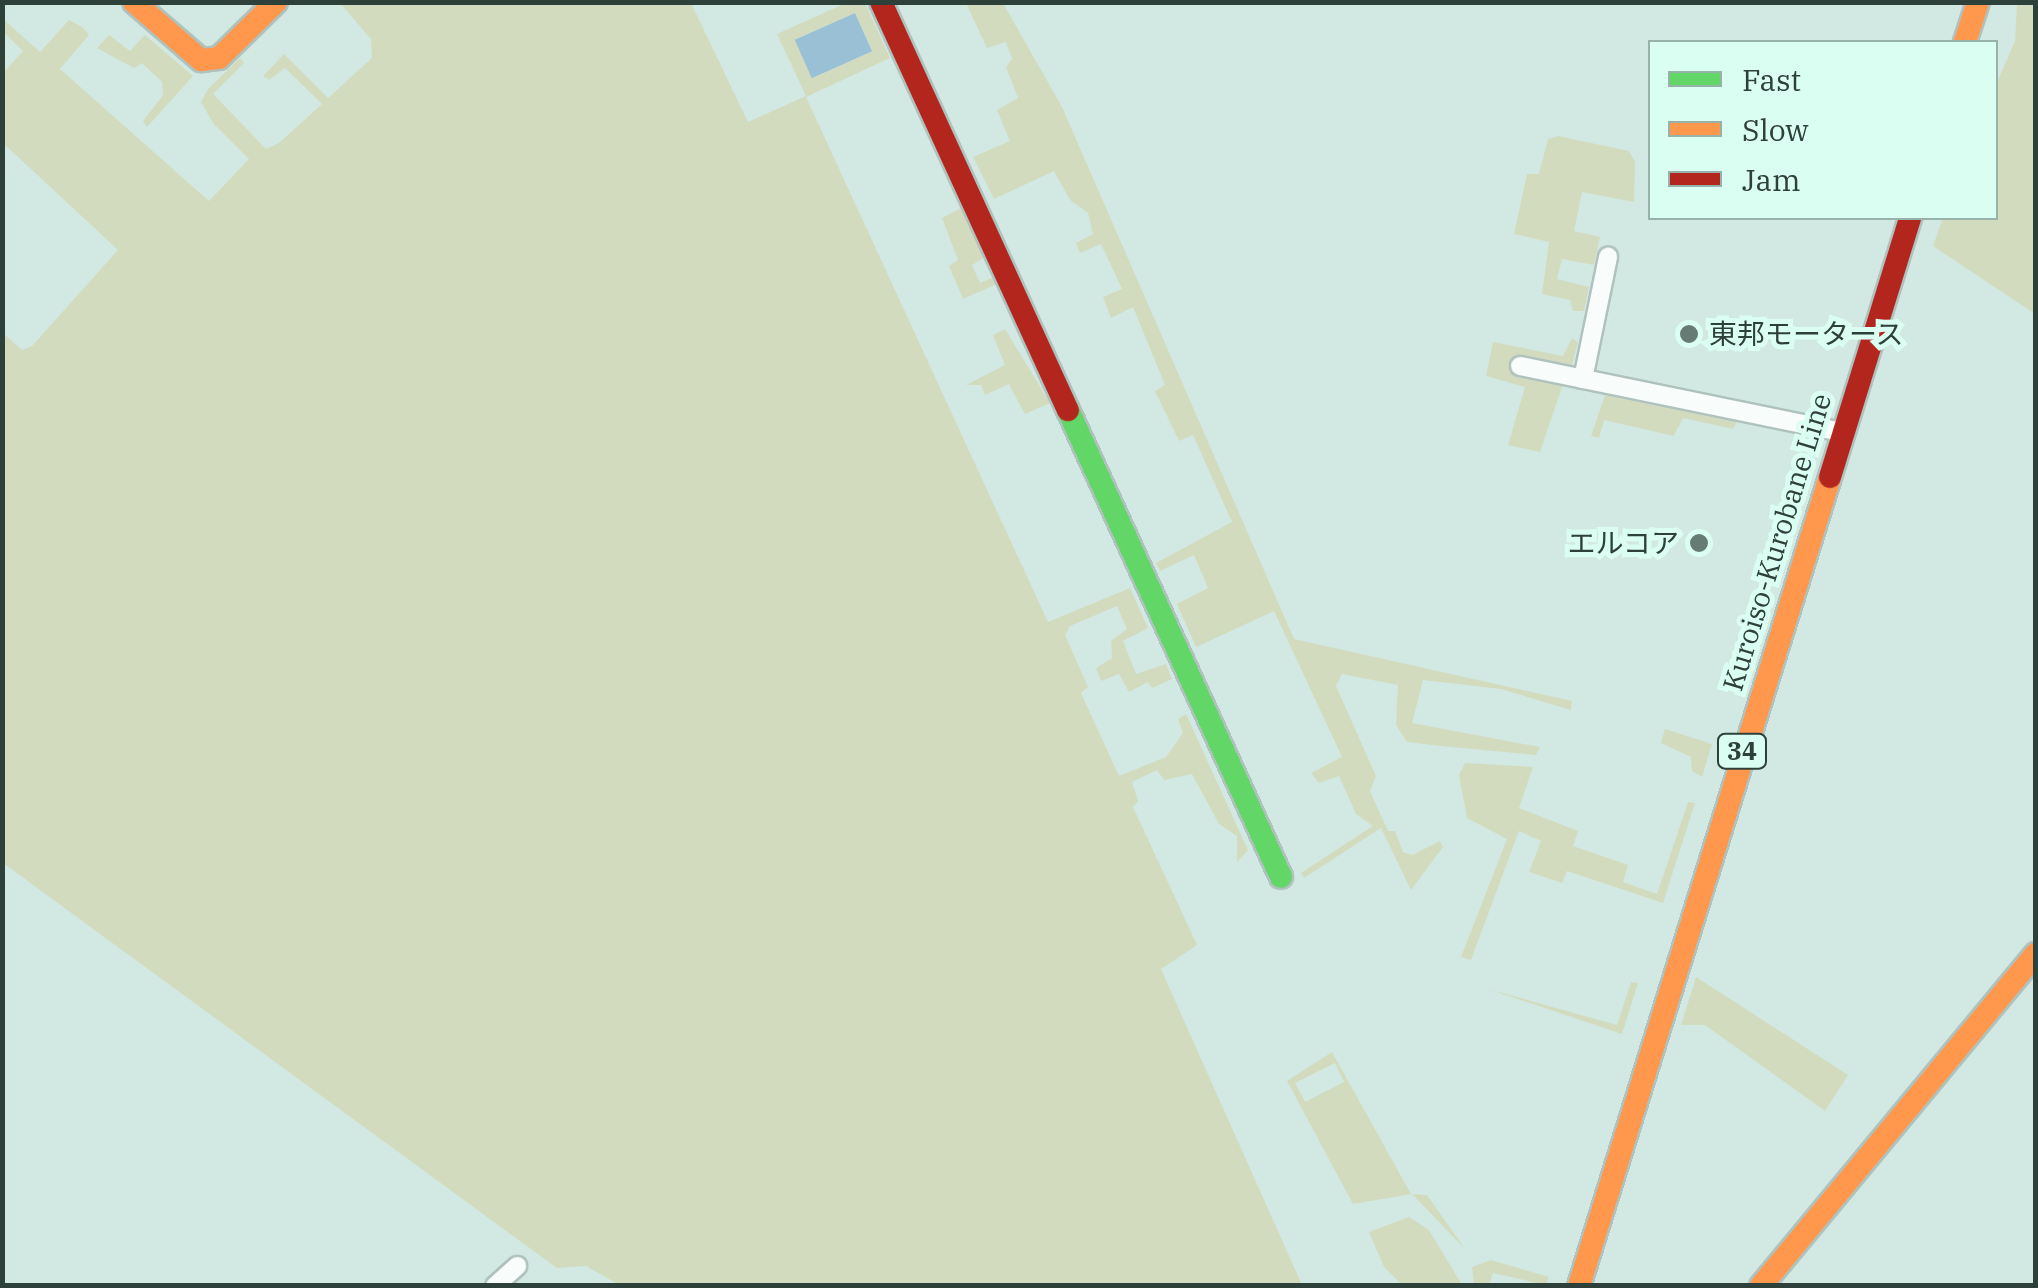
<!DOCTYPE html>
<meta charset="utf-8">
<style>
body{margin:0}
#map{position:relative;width:2038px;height:1288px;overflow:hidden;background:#d1e9e2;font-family:"IBM Plex Serif","Noto Sans JP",serif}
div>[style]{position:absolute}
.green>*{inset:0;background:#d3dbbf}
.water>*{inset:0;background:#9ac0d6;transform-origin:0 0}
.roads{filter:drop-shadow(2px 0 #afc2bd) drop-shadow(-2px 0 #afc2bd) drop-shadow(0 2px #afc2bd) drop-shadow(0 -2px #afc2bd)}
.lane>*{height:18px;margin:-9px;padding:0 9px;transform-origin:9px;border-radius:9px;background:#f8fcfb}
.fast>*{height:22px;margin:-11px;padding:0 11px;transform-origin:11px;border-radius:11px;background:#63d668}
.slow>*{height:22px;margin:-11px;padding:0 11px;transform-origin:11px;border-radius:11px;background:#ff974d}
.jam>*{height:22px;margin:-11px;padding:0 11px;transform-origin:11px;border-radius:11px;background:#b3261e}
.dots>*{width:28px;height:28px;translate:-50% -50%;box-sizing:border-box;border:5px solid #dbfef3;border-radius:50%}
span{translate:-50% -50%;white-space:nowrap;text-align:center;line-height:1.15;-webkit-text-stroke:10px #dbfef3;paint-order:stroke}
.shield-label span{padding:2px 8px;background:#dbfef3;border:2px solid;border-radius:8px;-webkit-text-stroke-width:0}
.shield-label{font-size:25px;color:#2e403a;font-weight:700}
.poi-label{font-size:28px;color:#2e403a}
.left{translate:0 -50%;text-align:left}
.right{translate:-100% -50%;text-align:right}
.street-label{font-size:28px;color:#2e403a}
.frame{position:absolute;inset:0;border:5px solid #2e403a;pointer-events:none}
.legend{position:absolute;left:1648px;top:40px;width:350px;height:180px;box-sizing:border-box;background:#dbfef3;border:2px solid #96b2a9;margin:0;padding:12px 18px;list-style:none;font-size:30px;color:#2e403a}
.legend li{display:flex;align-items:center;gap:20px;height:50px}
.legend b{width:50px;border:2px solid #96b2a9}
</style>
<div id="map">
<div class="green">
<div style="clip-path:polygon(evenodd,340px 3px,691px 3px,748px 122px,806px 96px,777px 34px,846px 3px,865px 3px,890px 58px,806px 97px,1048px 622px,1130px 588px,1148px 628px,1123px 641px,1136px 674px,1166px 664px,1172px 679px,1152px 688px,1148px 682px,1129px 692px,1119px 674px,1101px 681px,1096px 668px,1112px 658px,1111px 641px,1127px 629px,1117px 606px,1070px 626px,1065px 635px,1088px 687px,1081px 693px,1119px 776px,1166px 757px,1183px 733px,1178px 719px,1186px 714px,1248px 850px,1237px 862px,1237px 836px,1219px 824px,1192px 774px,1164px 780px,1157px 770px,1132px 782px,1138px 801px,1133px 807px,1197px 945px,1161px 969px,1302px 1285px,621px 1286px,586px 1266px,557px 1268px,3px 863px,3px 333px,22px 350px,32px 346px,118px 250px,3px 143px,2px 74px,23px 51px,3px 32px,3px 19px,40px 52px,69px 20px,82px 27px,89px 35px,60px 69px,209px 201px,249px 159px,213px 123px,201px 102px,208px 89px,240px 58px,244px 63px,213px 94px,266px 149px,279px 143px,322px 104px,285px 68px,269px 80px,263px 76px,284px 54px,328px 98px,372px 58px,371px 39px,340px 3px,855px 13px,872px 51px,813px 78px,796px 39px,855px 13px)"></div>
<div style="clip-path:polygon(966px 3px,1003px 3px,1062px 107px,1294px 639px,1572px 701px,1571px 710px,1501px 689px,1423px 680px,1412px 723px,1540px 747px,1536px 755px,1441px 746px,1407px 742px,1396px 725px,1398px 685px,1342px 674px,1336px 686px,1376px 776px,1370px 791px,1388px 831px,1395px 831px,1403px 852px,1412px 855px,1440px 841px,1443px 847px,1411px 890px,1381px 828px,1304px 878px,1301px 873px,1373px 826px,1356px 814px,1339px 776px,1319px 783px,1311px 773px,1342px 757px,1274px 611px,1196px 647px,1177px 604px,1208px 588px,1194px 555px,1160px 571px,1156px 563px,1232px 522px,1193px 435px,1179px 441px,1155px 391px,1165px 385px,1133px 307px,1111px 318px,1103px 297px,1122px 289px,1101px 244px,1080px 253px,1076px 243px,1093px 234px,1088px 213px,1070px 200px,1054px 171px,994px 199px,973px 157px,1010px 141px,997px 110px,1018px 98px,1006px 67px,1012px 59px,1006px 42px,987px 48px)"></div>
<div style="clip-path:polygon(2017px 3px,2035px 3px,2035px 314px,1933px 246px,1943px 218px,1996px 218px,1996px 85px,2015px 41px)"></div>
<div style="clip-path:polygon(109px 35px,130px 51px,145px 35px,193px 76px,147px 127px,143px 121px,163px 95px,162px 82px,142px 63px,134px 68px,97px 48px)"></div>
<div style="clip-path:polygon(1558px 136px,1629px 151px,1635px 162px,1634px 202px,1582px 192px,1574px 231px,1600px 237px,1594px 265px,1562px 259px,1557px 279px,1589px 287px,1584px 311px,1573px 311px,1570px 300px,1542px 294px,1549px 242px,1514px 234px,1527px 174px,1539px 174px,1548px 139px)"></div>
<div style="clip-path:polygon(961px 208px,984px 258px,972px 265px,980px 283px,994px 277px,995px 285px,963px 299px,949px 266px,958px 260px,942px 218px)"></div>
<div style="clip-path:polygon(1005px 329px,1050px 403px,1025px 414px,1009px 384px,985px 395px,981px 385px,966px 385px,1005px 365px,993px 335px)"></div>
<div style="clip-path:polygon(1572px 338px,1578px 342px,1572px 365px,1515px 356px,1512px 373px,1563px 384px,1540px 452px,1508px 445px,1525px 387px,1486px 376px,1493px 342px,1563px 356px)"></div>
<div style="clip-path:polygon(1605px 395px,1737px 422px,1733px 429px,1683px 418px,1674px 436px,1604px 420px,1599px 438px,1591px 436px)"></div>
<div style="clip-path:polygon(1665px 729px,1712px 744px,1702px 777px,1692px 771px,1691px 757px,1661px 743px)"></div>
<div style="clip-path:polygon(1465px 763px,1533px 767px,1519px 808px,1578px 831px,1573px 846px,1628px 865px,1623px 882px,1657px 894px,1688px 802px,1695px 803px,1663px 903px,1567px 871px,1562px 883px,1529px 872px,1541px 841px,1519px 831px,1471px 960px,1461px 957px,1507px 839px,1467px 818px,1459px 775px)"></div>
<div style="clip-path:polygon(1696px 977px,1848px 1075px,1825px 1111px,1705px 1025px,1681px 1025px)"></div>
<div style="clip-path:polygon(1631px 982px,1638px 983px,1622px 1034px,1488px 989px,1617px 1025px)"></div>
<div style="clip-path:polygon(evenodd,1332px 1052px,1411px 1194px,1427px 1195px,1465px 1249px,1412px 1194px,1353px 1204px,1287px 1081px,1332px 1052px,1335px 1063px,1344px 1082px,1305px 1102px,1295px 1083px,1335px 1063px)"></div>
<div style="clip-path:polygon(1409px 1217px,1429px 1230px,1462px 1285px,1402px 1285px,1384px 1267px,1369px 1232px)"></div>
<div style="clip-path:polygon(1491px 1260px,1549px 1277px,1546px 1285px,1493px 1273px,1489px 1285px,1474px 1285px,1472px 1267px)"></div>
</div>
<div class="water">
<div style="left:855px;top:13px;width:42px;height:66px;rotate:66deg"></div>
</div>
<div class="roads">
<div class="lane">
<div style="left:1520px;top:366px;width:325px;rotate:11.6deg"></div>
<div style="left:1583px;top:379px;width:125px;rotate:-78.4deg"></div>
<div style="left:495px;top:1286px;width:30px;rotate:-42deg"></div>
</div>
<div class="fast">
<div style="left:1068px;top:410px;width:513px;rotate:65.48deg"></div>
</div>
<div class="slow">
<div style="left:134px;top:2px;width:89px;rotate:40.9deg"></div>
<div style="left:201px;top:60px;width:18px;rotate:-6deg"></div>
<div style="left:219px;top:58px;width:80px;rotate:-44.5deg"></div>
<div style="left:1965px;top:42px;width:42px;rotate:-72deg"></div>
<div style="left:1579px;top:1286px;width:847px;rotate:-72.76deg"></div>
<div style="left:1761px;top:1286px;width:431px;rotate:-50.4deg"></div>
</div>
<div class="jam">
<div style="left:881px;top:2px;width:449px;rotate:65.4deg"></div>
<div style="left:1830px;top:477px;width:271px;rotate:-72.8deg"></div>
</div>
</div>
<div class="dots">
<div style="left:1689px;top:334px;background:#677b75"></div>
<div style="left:1699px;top:543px;background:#677b75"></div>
</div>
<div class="shield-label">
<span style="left:1742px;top:751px">34</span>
</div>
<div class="poi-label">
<span class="left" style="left:1709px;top:334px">東邦モータース</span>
<span class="right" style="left:1679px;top:543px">エルコア</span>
</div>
<div class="street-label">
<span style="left:1777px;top:542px;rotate:-73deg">Kuroiso-Kurobane Line</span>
</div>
<div class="frame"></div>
<ul class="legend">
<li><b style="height:12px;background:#63d668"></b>Fast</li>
<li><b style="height:12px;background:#ff974d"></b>Slow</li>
<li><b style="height:12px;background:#b3261e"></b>Jam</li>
</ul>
</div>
